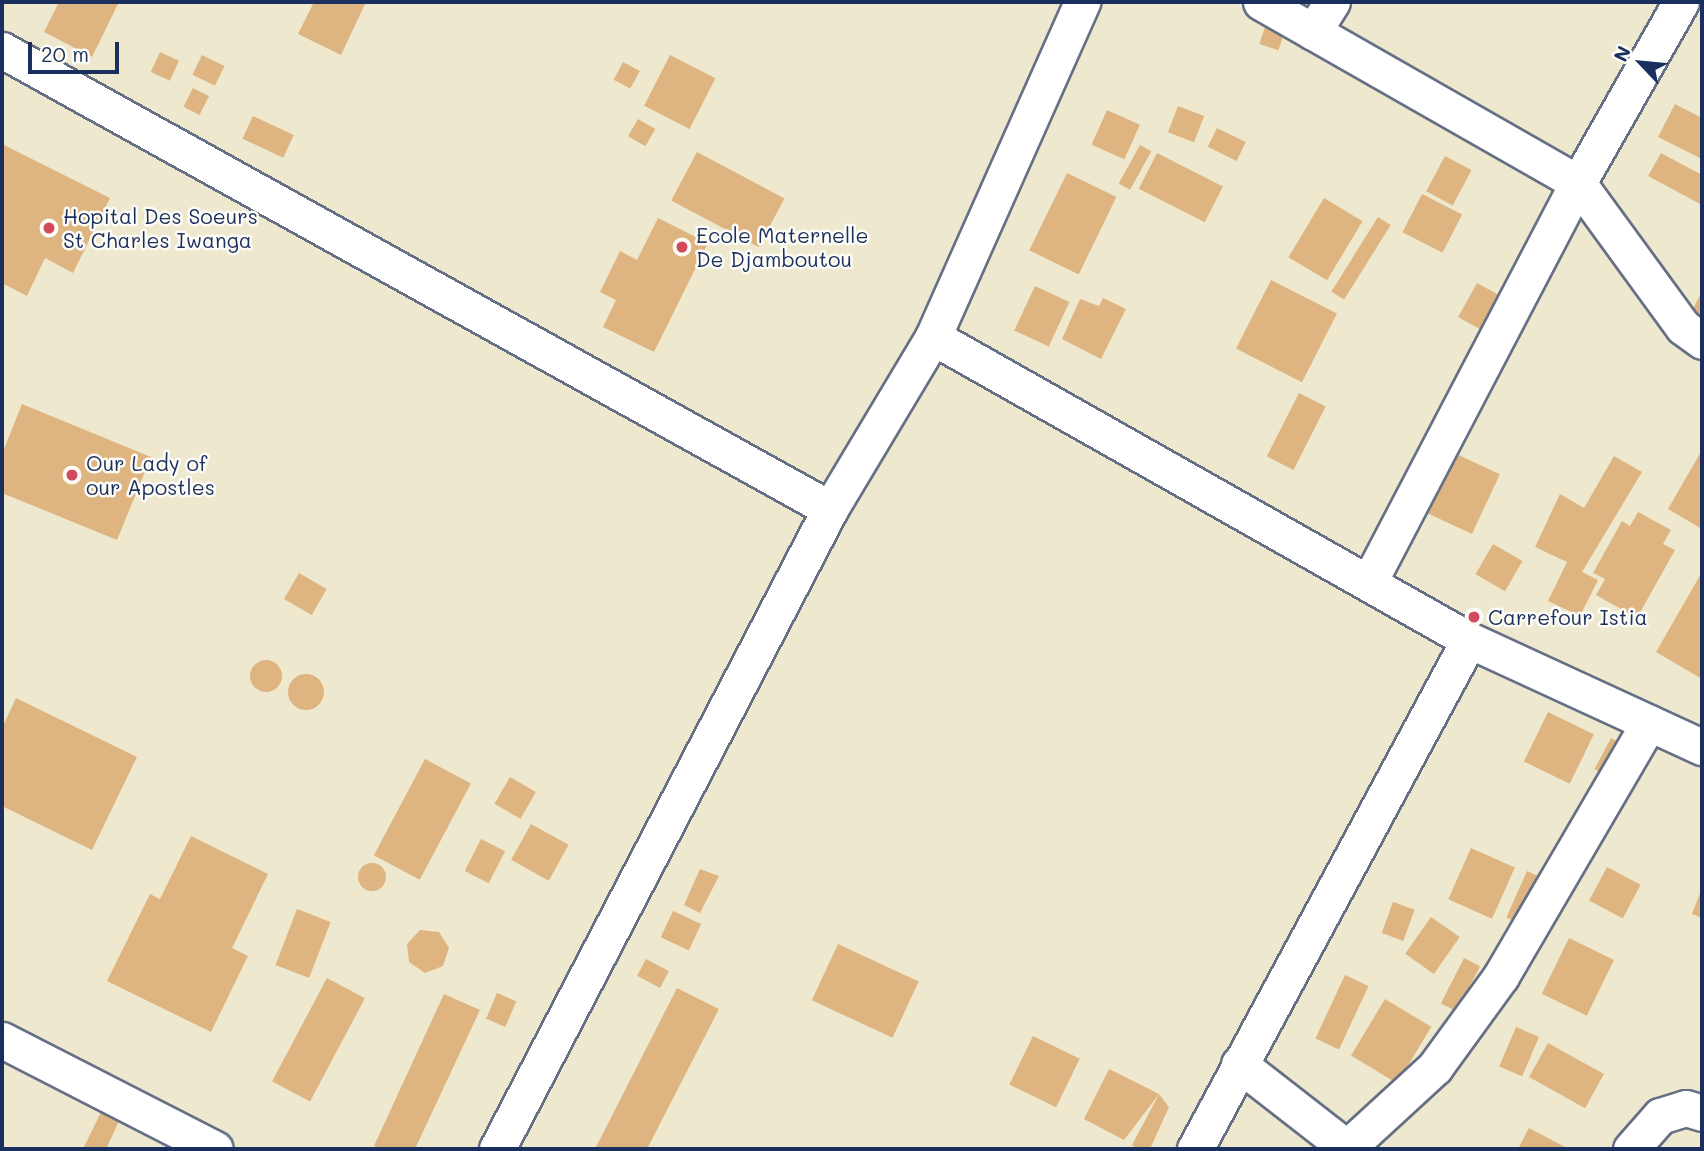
<!DOCTYPE html>
<style>
body{margin:0}
#map{position:relative;width:1704px;height:1151px;overflow:hidden;background:#eee9ce;font-family:Mali,sans-serif}
div>[style]{position:absolute}
.building>*{inset:0;background:#deb581;transform-origin:0 0}
.round{border-radius:50%}
.roads{filter:drop-shadow(2px 0 #657085) drop-shadow(-2px 0 #657085) drop-shadow(0 2px #657085) drop-shadow(0 -2px #657085)}
.minor>*{height:35px;margin:-17.5px;padding:0 17.5px;transform-origin:17.5px;border-radius:17.5px;background:#fff}
.dots>*{width:19px;height:19px;translate:-50% -50%;box-sizing:border-box;border:4px solid #fdfcf7;border-radius:50%}
span{translate:-50% -50%;white-space:nowrap;text-align:center;line-height:1.15;-webkit-text-stroke:5px #fdfcf7;paint-order:stroke}
.poi-label{font-size:21px;color:#1b2f5e}
.left{translate:0 -50%;text-align:left}
.frame{position:absolute;inset:0;border:4px solid #1b2f5e;pointer-events:none}
.north{position:absolute;left:1606px;top:28px;width:70px;height:70px;-webkit-text-stroke:5px #fdfcf7;paint-order:stroke;rotate:296deg;font-size:19px;font-weight:700;line-height:28px;text-align:center;color:#1b2f5e}
.north::after{content:'';display:block;margin:auto;width:24px;height:32px;background:#1b2f5e;clip-path:polygon(50% 0,100% 100%,50% 72%,0 100%)}
.scale{position:absolute;left:28px;top:42px;width:91px;height:32px;box-sizing:border-box;border:4px solid #1b2f5e;border-top:0;padding-left:9px;font-size:21px;line-height:24px;white-space:nowrap;color:#1b2f5e;-webkit-text-stroke:5px #fdfcf7;paint-order:stroke}
</style>
<div id="map">
<div class="building">
<div style="clip-path:polygon(59px 2px,119px 2px,92px 57px,44px 32px)"></div>
<div style="clip-path:polygon(314px 2px,366px 2px,341px 55px,298px 34px)"></div>
<div style="left:1265px;top:27px;width:20px;height:18px;rotate:18deg"></div>
<div style="left:160px;top:52px;width:21px;height:22px;rotate:25deg"></div>
<div style="left:202px;top:55px;width:25px;height:22px;rotate:26deg"></div>
<div style="left:670px;top:55px;width:51px;height:57px;rotate:27deg"></div>
<div style="left:623px;top:62px;width:19px;height:20px;rotate:28deg"></div>
<div style="left:193px;top:88px;width:18px;height:21px;rotate:27deg"></div>
<div style="clip-path:polygon(1675px 104px,1702px 118px,1702px 159px,1658px 137px)"></div>
<div style="left:1178px;top:106px;width:28px;height:28px;rotate:21deg"></div>
<div style="left:1107px;top:110px;width:36px;height:38px;rotate:24deg"></div>
<div style="left:253px;top:116px;width:45px;height:25px;rotate:25deg"></div>
<div style="left:638px;top:119px;width:20px;height:20px;rotate:30deg"></div>
<div style="left:1217px;top:128px;width:32px;height:21px;rotate:26deg"></div>
<div style="clip-path:polygon(2px 144px,110px 198px,73px 273px,45px 258px,27px 296px,2px 283px)"></div>
<div style="left:1140px;top:145px;width:13px;height:44px;rotate:29deg"></div>
<div style="left:697px;top:152px;width:99px;height:55px;rotate:28deg"></div>
<div style="left:1157px;top:153px;width:74px;height:40px;rotate:27deg"></div>
<div style="clip-path:polygon(1661px 153px,1702px 175px,1702px 205px,1648px 176px)"></div>
<div style="left:1445px;top:156px;width:30px;height:40px;rotate:28deg"></div>
<div style="left:1067px;top:173px;width:55px;height:86px;rotate:26deg"></div>
<div style="left:1422px;top:194px;width:45px;height:43px;rotate:27deg"></div>
<div style="left:1324px;top:198px;width:45px;height:69px;rotate:31deg"></div>
<div style="left:1378px;top:217px;width:15px;height:88px;rotate:32deg"></div>
<div style="clip-path:polygon(658px 218px,708px 243px,654px 352px,603px 327px,616px 300px,600px 292px,620px 251px,637px 260px)"></div>
<div style="left:1271px;top:280px;width:74px;height:77px;rotate:27deg"></div>
<div style="left:1477px;top:283px;width:25px;height:39px;rotate:29deg"></div>
<div style="left:1035px;top:286px;width:38px;height:49px;rotate:25deg"></div>
<div style="clip-path:polygon(1702px 291px,1702px 316px,1692px 311px)"></div>
<div style="clip-path:polygon(1103px 298px,1126px 309px,1101px 359px,1062px 339px,1080px 299px,1099px 306px)"></div>
<div style="left:1299px;top:393px;width:30px;height:71px;rotate:27deg"></div>
<div style="clip-path:polygon(22px 404px,151px 457px,117px 540px,2px 493px,2px 454px)"></div>
<div style="clip-path:polygon(1702px 450px,1702px 529px,1668px 509px)"></div>
<div style="left:1450px;top:451px;width:55px;height:66px;rotate:25deg"></div>
<div style="clip-path:polygon(1614px 456px,1642px 472px,1582px 572px,1598px 580px,1580px 616px,1548px 601px,1567px 562px,1535px 547px,1560px 494px,1584px 508px)"></div>
<div style="clip-path:polygon(1638px 512px,1671px 530px,1663px 544px,1675px 550px,1637px 618px,1596px 595px,1605px 579px,1593px 573px,1622px 521px,1630px 526px)"></div>
<div style="left:1493px;top:544px;width:34px;height:35px;rotate:30deg"></div>
<div style="clip-path:polygon(1702px 572px,1702px 679px,1656px 652px)"></div>
<div style="left:299px;top:573px;width:32px;height:30px;rotate:30deg"></div>
<div class="round" style="left:250px;top:660px;width:32px;height:32px"></div>
<div class="round" style="left:288px;top:674px;width:36px;height:36px"></div>
<div style="clip-path:polygon(16px 698px,137px 757px,92px 850px,2px 806px,2px 728px)"></div>
<div style="left:1548px;top:712px;width:51px;height:55px;rotate:26deg"></div>
<div style="left:1611px;top:738px;width:19px;height:35px;rotate:28deg"></div>
<div style="left:425px;top:759px;width:52px;height:109px;rotate:28deg"></div>
<div style="left:510px;top:777px;width:30px;height:31px;rotate:30deg"></div>
<div style="left:531px;top:824px;width:43px;height:41px;rotate:29deg"></div>
<div style="clip-path:polygon(191px 836px,268px 874px,232px 948px,248px 956px,211px 1032px,107px 981px,150px 894px,160px 899px)"></div>
<div style="left:481px;top:839px;width:27px;height:36px;rotate:27deg"></div>
<div style="left:1471px;top:848px;width:48px;height:56px;rotate:24deg"></div>
<div class="round" style="left:358px;top:863px;width:28px;height:28px"></div>
<div style="left:1607px;top:867px;width:38px;height:38px;rotate:28deg"></div>
<div style="clip-path:polygon(700px 869px,719px 876px,700px 913px,684px 905px)"></div>
<div style="left:1527px;top:871px;width:12px;height:51px;rotate:24deg"></div>
<div style="clip-path:polygon(1702px 888px,1702px 918px,1692px 914px)"></div>
<div style="left:1393px;top:902px;width:23px;height:33px;rotate:20deg"></div>
<div style="left:297px;top:909px;width:36px;height:60px;rotate:21deg"></div>
<div style="left:673px;top:911px;width:31px;height:29px;rotate:25deg"></div>
<div style="left:1431px;top:917px;width:35px;height:45px;rotate:35deg"></div>
<div style="clip-path:polygon(420px 930px,439px 932px,449px 948px,443px 966px,425px 973px,409px 962px,407px 944px)"></div>
<div style="left:1569px;top:938px;width:50px;height:62px;rotate:26deg"></div>
<div style="left:838px;top:944px;width:89px;height:62px;rotate:25deg"></div>
<div style="left:1464px;top:958px;width:18px;height:51px;rotate:27deg"></div>
<div style="left:646px;top:959px;width:26px;height:19px;rotate:28deg"></div>
<div style="left:1345px;top:975px;width:26px;height:70px;rotate:25deg"></div>
<div style="left:327px;top:978px;width:43px;height:117px;rotate:28deg"></div>
<div style="clip-path:polygon(677px 988px,719px 1009px,647px 1149px,595px 1149px)"></div>
<div style="left:497px;top:993px;width:21px;height:28px;rotate:23deg"></div>
<div style="clip-path:polygon(444px 994px,480px 1010px,415px 1149px,380px 1149px,374px 1146px)"></div>
<div style="left:1385px;top:999px;width:54px;height:66px;rotate:31deg"></div>
<div style="left:1516px;top:1027px;width:25px;height:43px;rotate:23deg"></div>
<div style="left:1033px;top:1036px;width:52px;height:54px;rotate:26deg"></div>
<div style="left:1548px;top:1043px;width:64px;height:39px;rotate:29deg"></div>
<div style="clip-path:polygon(1109px 1069px,1159px 1094px,1124px 1140px,1084px 1119px)"></div>
<div style="clip-path:polygon(1159px 1094px,1169px 1107px,1150px 1149px,1138px 1149px,1132px 1145px)"></div>
<div style="clip-path:polygon(103px 1108px,121px 1117px,106px 1149px,83px 1149px)"></div>
<div style="clip-path:polygon(1529px 1128px,1569px 1149px,1518px 1149px)"></div>
</div>
<div class="roads">
<div class="minor">
<div style="left:1261px;top:2px;width:365px;rotate:29.7deg"></div>
<div style="left:1578px;top:183px;width:178px;rotate:53.9deg"></div>
<div style="left:1683px;top:327px;width:24px;rotate:36deg"></div>
<div style="left:1313px;top:32px;width:36px;rotate:-58deg"></div>
<div style="left:2px;top:50px;width:947px;rotate:29deg"></div>
<div style="left:933px;top:337px;width:616px;rotate:29.48deg"></div>
<div style="left:1469px;top:640px;width:256px;rotate:24.7deg"></div>
<div style="left:1369px;top:582px;width:450px;rotate:-62.4deg"></div>
<div style="left:1578px;top:183px;width:208px;rotate:-60.4deg"></div>
<div style="left:2px;top:1040px;width:239px;rotate:27.1deg"></div>
<div style="left:1239px;top:1064px;width:138px;rotate:37.9deg"></div>
<div style="left:1347px;top:1148px;width:120px;rotate:-42.6deg"></div>
<div style="left:1435px;top:1067px;width:112px;rotate:-54deg"></div>
<div style="left:1501px;top:976px;width:293px;rotate:-59.7deg"></div>
<div style="left:497px;top:1149px;width:721px;rotate:-62.51deg"></div>
<div style="left:830px;top:509px;width:200px;rotate:-59.1deg"></div>
<div style="left:933px;top:337px;width:367px;rotate:-66deg"></div>
<div style="left:1195px;top:1149px;width:578px;rotate:-61.71deg"></div>
<div style="left:1631px;top:1149px;width:44px;rotate:-48.7deg"></div>
<div style="left:1660px;top:1116px;width:27px;rotate:-17deg"></div>
<div style="left:1686px;top:1108px;width:17px;rotate:17deg"></div>
</div>
</div>
<div class="dots">
<div style="left:49px;top:228px;background:#d1495b"></div>
<div style="left:682px;top:247px;background:#d1495b"></div>
<div style="left:72px;top:475px;background:#d1495b"></div>
<div style="left:1474px;top:617px;background:#d1495b"></div>
</div>
<div class="poi-label">
<span class="left" style="left:63px;top:228px">Hopital Des Soeurs<br>St Charles Iwanga</span>
<span class="left" style="left:696px;top:247px">Ecole Maternelle<br>De Djamboutou</span>
<span class="left" style="left:86px;top:475px">Our Lady of<br>our Apostles</span>
<span class="left" style="left:1488px;top:617px">Carrefour Istia</span>
</div>
<div class="frame"></div>
<div class="north">N</div>
<div class="scale">20 m</div>
</div>
